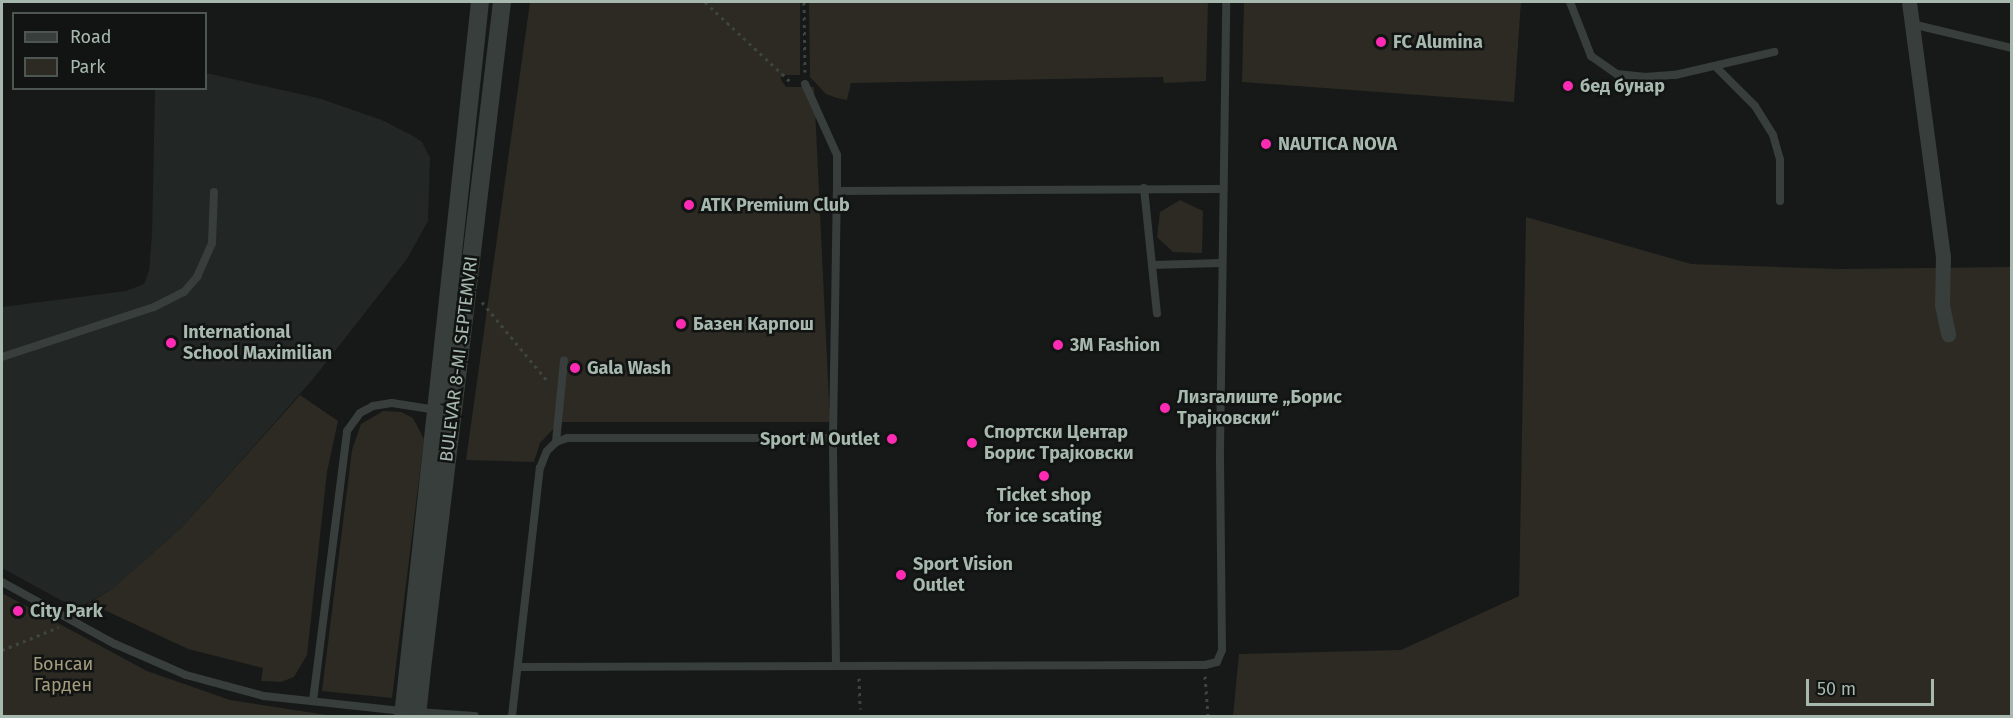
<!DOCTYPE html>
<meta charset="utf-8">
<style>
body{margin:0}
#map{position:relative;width:2013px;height:718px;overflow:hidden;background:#161918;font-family:"Fira Sans",sans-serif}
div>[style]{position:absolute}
.built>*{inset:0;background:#222625}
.green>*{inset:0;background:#2c2a22}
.path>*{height:3px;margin-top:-1.5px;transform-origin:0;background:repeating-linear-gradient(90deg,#3d4540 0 3px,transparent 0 7.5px)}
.service>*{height:8px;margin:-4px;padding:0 4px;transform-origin:4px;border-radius:4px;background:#373e3b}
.minor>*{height:15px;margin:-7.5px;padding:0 7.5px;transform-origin:7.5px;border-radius:7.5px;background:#373e3b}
.tertiary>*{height:18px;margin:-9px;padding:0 9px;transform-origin:9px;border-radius:9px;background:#373e3b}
.tertiary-bridge>*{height:18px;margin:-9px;padding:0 9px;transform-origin:9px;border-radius:9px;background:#373e3b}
.dots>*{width:16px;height:16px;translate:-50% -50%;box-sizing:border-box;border:3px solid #111413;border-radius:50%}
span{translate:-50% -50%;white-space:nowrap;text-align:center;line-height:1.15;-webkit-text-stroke:5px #111413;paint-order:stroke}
.poi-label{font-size:18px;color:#a7b9ae;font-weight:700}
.left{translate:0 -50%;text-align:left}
.right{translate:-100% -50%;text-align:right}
.street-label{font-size:18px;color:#a7b9ae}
.park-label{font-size:18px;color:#a59b7d}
.frame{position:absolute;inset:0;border:3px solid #a7b9ae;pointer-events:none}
.legend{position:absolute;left:12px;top:12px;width:195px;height:78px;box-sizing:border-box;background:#111413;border:2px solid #4d5651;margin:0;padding:8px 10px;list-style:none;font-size:18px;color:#a7b9ae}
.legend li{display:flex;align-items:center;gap:12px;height:30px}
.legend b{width:30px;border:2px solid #4d5651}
.scale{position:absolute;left:1806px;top:679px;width:128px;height:27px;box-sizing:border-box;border:3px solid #a7b9ae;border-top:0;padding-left:8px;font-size:18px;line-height:21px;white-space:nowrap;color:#a7b9ae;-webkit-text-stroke:4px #111413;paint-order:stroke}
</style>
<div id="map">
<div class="built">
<div style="clip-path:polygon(206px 73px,318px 98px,382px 120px,413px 136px,422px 142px,430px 158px,428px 221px,407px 259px,313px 379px,182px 527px,112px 589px,77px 609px,2px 568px,2px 307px,126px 291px,144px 284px,149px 271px,152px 234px,155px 89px,206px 88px)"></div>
</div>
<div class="green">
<div style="clip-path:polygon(530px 2px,800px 2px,800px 75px,781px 75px,781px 80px,786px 87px,814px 87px,830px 422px,560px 422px,540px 443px,534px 462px,466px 460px)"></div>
<div style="clip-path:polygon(809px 2px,1208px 2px,1206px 81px,1164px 83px,1163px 77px,851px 83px,847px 100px,837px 98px,826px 94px,810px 77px)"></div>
<div style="clip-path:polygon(1244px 2px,1521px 2px,1514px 102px,1242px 82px)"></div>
<div style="clip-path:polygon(1180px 200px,1203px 211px,1202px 253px,1173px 252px,1157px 237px,1160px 212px)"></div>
<div style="clip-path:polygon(1526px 217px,1691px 264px,1839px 269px,2011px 267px,2011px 716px,1233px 716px,1239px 654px,1401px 650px,1519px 596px)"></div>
<div style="clip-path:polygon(300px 395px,338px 421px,327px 472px,307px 655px,294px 677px,281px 682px,261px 681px,263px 668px,188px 649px,100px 608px,94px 617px,79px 609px,112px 589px,182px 527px)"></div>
<div style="clip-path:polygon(383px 411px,401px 412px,413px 418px,424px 439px,392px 698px,322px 691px,352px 450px,361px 424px)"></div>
<div style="clip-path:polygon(2px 593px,147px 671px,230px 700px,333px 716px,2px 716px)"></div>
</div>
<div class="path">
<div style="left:705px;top:2px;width:120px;rotate:43deg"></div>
<div style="left:804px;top:2px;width:70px;rotate:89.2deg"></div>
<div style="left:482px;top:302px;width:105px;rotate:50.4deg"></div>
<div style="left:2px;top:650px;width:61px;rotate:-22deg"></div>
<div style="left:1205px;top:676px;width:40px;rotate:85.7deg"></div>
<div style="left:859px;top:678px;width:31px;rotate:88deg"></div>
</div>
<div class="service">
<div style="left:1570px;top:2px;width:58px;rotate:68.7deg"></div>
<div style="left:1591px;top:56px;width:32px;rotate:35deg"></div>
<div style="left:1617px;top:74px;width:27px;rotate:6deg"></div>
<div style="left:1644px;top:77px;width:31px;rotate:-4deg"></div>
<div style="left:1675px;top:75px;width:102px;rotate:-13.1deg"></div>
<div style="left:1912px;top:24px;width:103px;rotate:13.5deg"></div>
<div style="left:1716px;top:67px;width:55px;rotate:45deg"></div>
<div style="left:1755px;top:106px;width:34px;rotate:58deg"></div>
<div style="left:1773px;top:135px;width:26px;rotate:74deg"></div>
<div style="left:1780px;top:160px;width:41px;rotate:90deg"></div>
<div style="left:805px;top:84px;width:78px;rotate:65.7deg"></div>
<div style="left:837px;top:155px;width:36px;rotate:90deg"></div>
<div style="left:1144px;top:188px;width:126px;rotate:84.1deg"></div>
<div style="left:1152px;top:265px;width:69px;rotate:-1.7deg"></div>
<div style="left:2px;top:357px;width:160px;rotate:-18.2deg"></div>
<div style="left:154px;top:307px;width:34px;rotate:-27deg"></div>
<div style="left:184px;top:292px;width:20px;rotate:-49deg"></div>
<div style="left:197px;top:277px;width:37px;rotate:-66deg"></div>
<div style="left:212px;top:243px;width:51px;rotate:-87.8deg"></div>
<div style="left:556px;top:442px;width:82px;rotate:-84.4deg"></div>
<div style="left:2px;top:582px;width:129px;rotate:28.8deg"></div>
<div style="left:115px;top:644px;width:77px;rotate:23.6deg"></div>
<div style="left:186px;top:675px;width:81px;rotate:15.1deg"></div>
<div style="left:264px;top:696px;width:140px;rotate:6.2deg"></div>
<div style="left:836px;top:664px;width:226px;rotate:-90.8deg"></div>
<div style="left:833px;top:438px;width:247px;rotate:-89.1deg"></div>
<div style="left:837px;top:191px;width:384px;rotate:-0.3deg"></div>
<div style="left:520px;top:667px;width:685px;rotate:-0.17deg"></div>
<div style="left:1205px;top:665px;width:12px;rotate:-14deg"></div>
<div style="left:1217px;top:662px;width:13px;rotate:-67deg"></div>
<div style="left:1222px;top:650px;width:199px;rotate:-90.6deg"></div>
<div style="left:1220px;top:451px;width:449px;rotate:-89.2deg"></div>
<div style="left:313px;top:701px;width:272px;rotate:-82.8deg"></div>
<div style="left:347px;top:431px;width:22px;rotate:-54deg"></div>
<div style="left:360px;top:413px;width:15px;rotate:-28deg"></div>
<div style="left:373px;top:406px;width:19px;rotate:-9deg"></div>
<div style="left:392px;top:403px;width:45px;rotate:9deg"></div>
<div style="left:418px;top:712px;width:57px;rotate:4deg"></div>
<div style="left:512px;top:716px;width:250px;rotate:-83.6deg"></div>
<div style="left:540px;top:468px;width:18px;rotate:-68deg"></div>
<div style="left:547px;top:451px;width:13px;rotate:-45deg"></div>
<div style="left:556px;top:442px;width:12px;rotate:-20deg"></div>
<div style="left:567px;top:438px;width:266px"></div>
</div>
<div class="minor">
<div style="left:1909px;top:2px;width:256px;rotate:82.4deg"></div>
<div style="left:1943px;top:256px;width:49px;rotate:91.2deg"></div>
<div style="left:1942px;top:305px;width:30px;rotate:78deg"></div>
</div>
<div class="tertiary">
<div style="left:422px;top:669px;width:672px;rotate:-83.16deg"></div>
<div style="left:408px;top:671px;width:673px;rotate:-83.86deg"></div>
</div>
<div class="tertiary-bridge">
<div style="left:403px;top:716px;width:45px;rotate:-83.7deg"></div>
<div style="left:417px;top:716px;width:47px;rotate:-83.9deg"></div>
</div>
<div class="dots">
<div style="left:1381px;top:42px;background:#fd2ab3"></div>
<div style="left:1568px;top:86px;background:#fd2ab3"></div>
<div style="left:1266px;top:144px;background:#fd2ab3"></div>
<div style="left:689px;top:205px;background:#fd2ab3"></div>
<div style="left:681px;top:324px;background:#fd2ab3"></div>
<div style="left:171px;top:343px;background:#fd2ab3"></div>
<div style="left:1058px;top:345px;background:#fd2ab3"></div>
<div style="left:575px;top:368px;background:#fd2ab3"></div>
<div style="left:1165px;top:408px;background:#fd2ab3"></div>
<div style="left:892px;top:439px;background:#fd2ab3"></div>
<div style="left:972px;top:443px;background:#fd2ab3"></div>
<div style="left:1044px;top:476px;background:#fd2ab3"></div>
<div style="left:901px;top:575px;background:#fd2ab3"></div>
<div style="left:18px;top:611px;background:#fd2ab3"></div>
</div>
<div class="poi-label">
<span class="left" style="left:1393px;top:42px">FC Alumina</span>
<span class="left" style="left:1580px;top:86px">бед бунар</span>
<span class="left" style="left:1278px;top:144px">NAUTICA NOVA</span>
<span class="left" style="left:701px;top:205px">ATK Premium Club</span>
<span class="left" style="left:693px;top:324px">Базен Карпош</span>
<span class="left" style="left:183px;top:343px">International<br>School Maximilian</span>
<span class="left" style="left:1070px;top:345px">3M Fashion</span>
<span class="left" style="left:587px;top:368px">Gala Wash</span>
<span class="left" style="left:1177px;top:408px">Лизгалиште „Борис<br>Трајковски“</span>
<span class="left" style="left:984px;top:443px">Спортски Центар<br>Борис Трајковски</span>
<span class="right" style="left:880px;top:439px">Sport M Outlet</span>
<span style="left:1044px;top:506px">Ticket shop<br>for ice scating</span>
<span class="left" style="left:913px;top:575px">Sport Vision<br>Outlet</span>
<span class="left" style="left:30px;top:611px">City Park</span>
</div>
<div class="street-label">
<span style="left:459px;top:359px;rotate:-83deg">BULEVAR 8-MI SEPTEMVRI</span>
</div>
<div class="park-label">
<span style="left:63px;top:675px">Бонсаи<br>Гарден</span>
</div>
<div class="frame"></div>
<ul class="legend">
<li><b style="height:8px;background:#373e3b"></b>Road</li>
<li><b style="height:16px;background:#2c2a22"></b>Park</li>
</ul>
<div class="scale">50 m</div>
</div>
